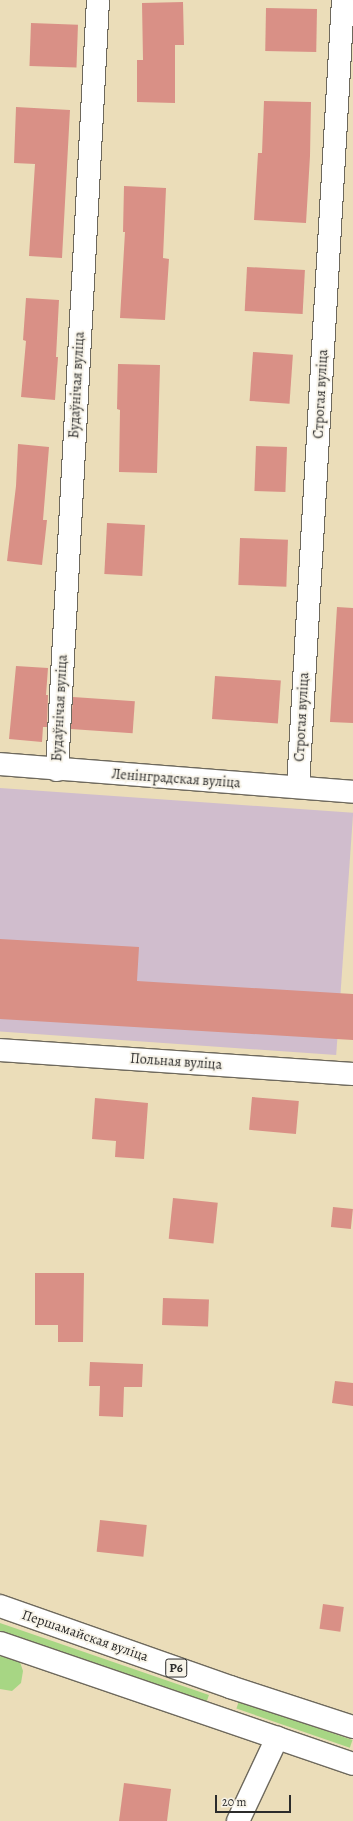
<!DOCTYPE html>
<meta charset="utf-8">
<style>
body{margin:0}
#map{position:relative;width:353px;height:1821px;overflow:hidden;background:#ebddb9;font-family:Alegreya,serif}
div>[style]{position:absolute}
.industrial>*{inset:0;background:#d0bdcd;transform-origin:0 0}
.green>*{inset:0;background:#a7d684;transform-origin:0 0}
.building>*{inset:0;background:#d99086;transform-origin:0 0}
.roads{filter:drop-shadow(1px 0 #6e695d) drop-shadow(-1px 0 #6e695d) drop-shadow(0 1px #6e695d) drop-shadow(0 -1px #6e695d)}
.minor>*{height:22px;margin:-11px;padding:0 11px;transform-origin:11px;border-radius:11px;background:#fff}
.tertiary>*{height:22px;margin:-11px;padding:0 11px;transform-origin:11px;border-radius:11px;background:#fff}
.primary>*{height:22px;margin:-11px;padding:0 11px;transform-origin:11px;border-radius:11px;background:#fff}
span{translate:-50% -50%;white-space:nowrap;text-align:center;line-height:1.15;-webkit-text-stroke:3.5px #f7f3e8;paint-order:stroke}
.shield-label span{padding:1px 3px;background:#f7f3e8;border:1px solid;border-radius:3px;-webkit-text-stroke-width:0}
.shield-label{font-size:13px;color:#2b2b2b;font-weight:700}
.street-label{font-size:14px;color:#2b2b2b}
.scale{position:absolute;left:215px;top:1795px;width:76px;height:18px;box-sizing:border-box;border:2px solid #2b2b2b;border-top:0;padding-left:5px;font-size:12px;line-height:14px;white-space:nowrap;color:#2b2b2b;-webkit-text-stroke:3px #f7f3e8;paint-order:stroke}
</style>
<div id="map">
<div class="industrial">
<div style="left:0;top:788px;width:354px;height:243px;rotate:4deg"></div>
</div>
<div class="green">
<div style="left:0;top:1623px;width:221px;height:9px;rotate:19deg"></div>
<div style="clip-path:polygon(0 1656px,20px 1662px,23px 1671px,21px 1683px,12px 1691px,0 1689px)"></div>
<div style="left:239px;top:1701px;width:120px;height:8px;rotate:19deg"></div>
</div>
<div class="building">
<div style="clip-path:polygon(183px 2px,184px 45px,175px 45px,175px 103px,137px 102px,137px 60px,143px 60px,142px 3px)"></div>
<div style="left:266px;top:8px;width:51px;height:43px;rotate:1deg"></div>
<div style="left:31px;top:23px;width:47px;height:43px;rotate:2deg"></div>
<div style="clip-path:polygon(264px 101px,311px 102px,310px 156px,306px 223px,254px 220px,258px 153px,262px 153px)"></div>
<div style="clip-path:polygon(16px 107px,70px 110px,62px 258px,29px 256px,35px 164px,14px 163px)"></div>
<div style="clip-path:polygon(124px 186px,166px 188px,163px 258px,169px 259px,165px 320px,120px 318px,125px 232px,123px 232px)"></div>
<div style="left:247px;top:267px;width:58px;height:44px;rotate:3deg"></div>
<div style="clip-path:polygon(26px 298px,59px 300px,56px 357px,58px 357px,55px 400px,21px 397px,26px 341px,23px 340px)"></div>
<div style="left:253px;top:352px;width:40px;height:49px;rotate:4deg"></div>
<div style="clip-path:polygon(118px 364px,160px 365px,157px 473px,119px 472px,120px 410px,117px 409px)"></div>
<div style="clip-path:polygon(18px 444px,49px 447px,43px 520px,47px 520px,42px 565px,7px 561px,16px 486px)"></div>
<div style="left:256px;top:446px;width:31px;height:45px;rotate:2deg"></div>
<div style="left:107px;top:523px;width:38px;height:51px;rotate:3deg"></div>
<div style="left:240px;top:538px;width:48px;height:47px;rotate:2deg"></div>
<div style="clip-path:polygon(337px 607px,353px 608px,353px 723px,330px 722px)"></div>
<div style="clip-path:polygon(16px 666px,48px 668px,46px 695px,48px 695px,47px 727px,43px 727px,42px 742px,9px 739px)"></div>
<div style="left:215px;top:676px;width:66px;height:43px;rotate:4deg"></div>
<div style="left:73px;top:697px;width:62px;height:32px;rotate:4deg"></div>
<div style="clip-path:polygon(0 939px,139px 947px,137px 981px,353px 994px,353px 1040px,0 1019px)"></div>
<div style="left:252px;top:1097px;width:47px;height:33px;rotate:5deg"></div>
<div style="clip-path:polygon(95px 1098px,148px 1103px,144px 1159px,115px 1157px,116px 1141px,92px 1139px)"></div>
<div style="left:173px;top:1198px;width:45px;height:41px;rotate:6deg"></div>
<div style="left:333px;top:1207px;width:20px;height:20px;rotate:6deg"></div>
<div style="clip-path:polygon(35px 1273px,84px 1273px,83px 1342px,58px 1342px,58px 1325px,35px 1325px)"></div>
<div style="left:163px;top:1298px;width:46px;height:27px;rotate:2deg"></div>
<div style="clip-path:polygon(90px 1362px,143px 1364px,142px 1387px,124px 1387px,123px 1417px,99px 1416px,100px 1386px,89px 1386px)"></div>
<div style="clip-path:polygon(335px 1381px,353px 1383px,353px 1406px,332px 1403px)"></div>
<div style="left:100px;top:1520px;width:47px;height:32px;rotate:6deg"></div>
<div style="left:323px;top:1604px;width:21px;height:25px;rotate:8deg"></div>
<div style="clip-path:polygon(124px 1783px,171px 1789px,167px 1821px,119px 1821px)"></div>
</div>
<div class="roads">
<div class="minor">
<div style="left:57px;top:770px;width:771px;rotate:-86.95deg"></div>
<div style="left:298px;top:787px;width:788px;rotate:-86.73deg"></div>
<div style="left:0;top:1050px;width:354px;rotate:3.9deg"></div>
<div style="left:238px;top:1821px;width:92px;rotate:-64.8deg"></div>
</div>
<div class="tertiary">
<div style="left:0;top:764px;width:354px;rotate:4.5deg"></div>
</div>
<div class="primary">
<div style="left:0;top:1606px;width:244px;rotate:19.4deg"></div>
<div style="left:230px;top:1687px;width:129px;rotate:18deg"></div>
<div style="left:0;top:1643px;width:373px;rotate:18.9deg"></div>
</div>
</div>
<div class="shield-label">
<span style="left:176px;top:1668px">Р6</span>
</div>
<div class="street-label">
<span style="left:77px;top:385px;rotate:-87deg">Будаўнічая вуліца</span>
<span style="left:321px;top:394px;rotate:-87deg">Строгая вуліца</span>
<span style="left:60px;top:708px;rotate:-87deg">Будаўнічая вуліца</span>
<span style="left:302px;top:717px;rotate:-87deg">Строгая вуліца</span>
<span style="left:176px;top:779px;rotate:4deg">Ленінградская вуліца</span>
<span style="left:176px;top:1062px;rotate:4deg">Польная вуліца</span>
<span style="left:85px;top:1636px;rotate:19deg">Першамайская вуліца</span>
</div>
<div class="scale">20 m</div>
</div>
